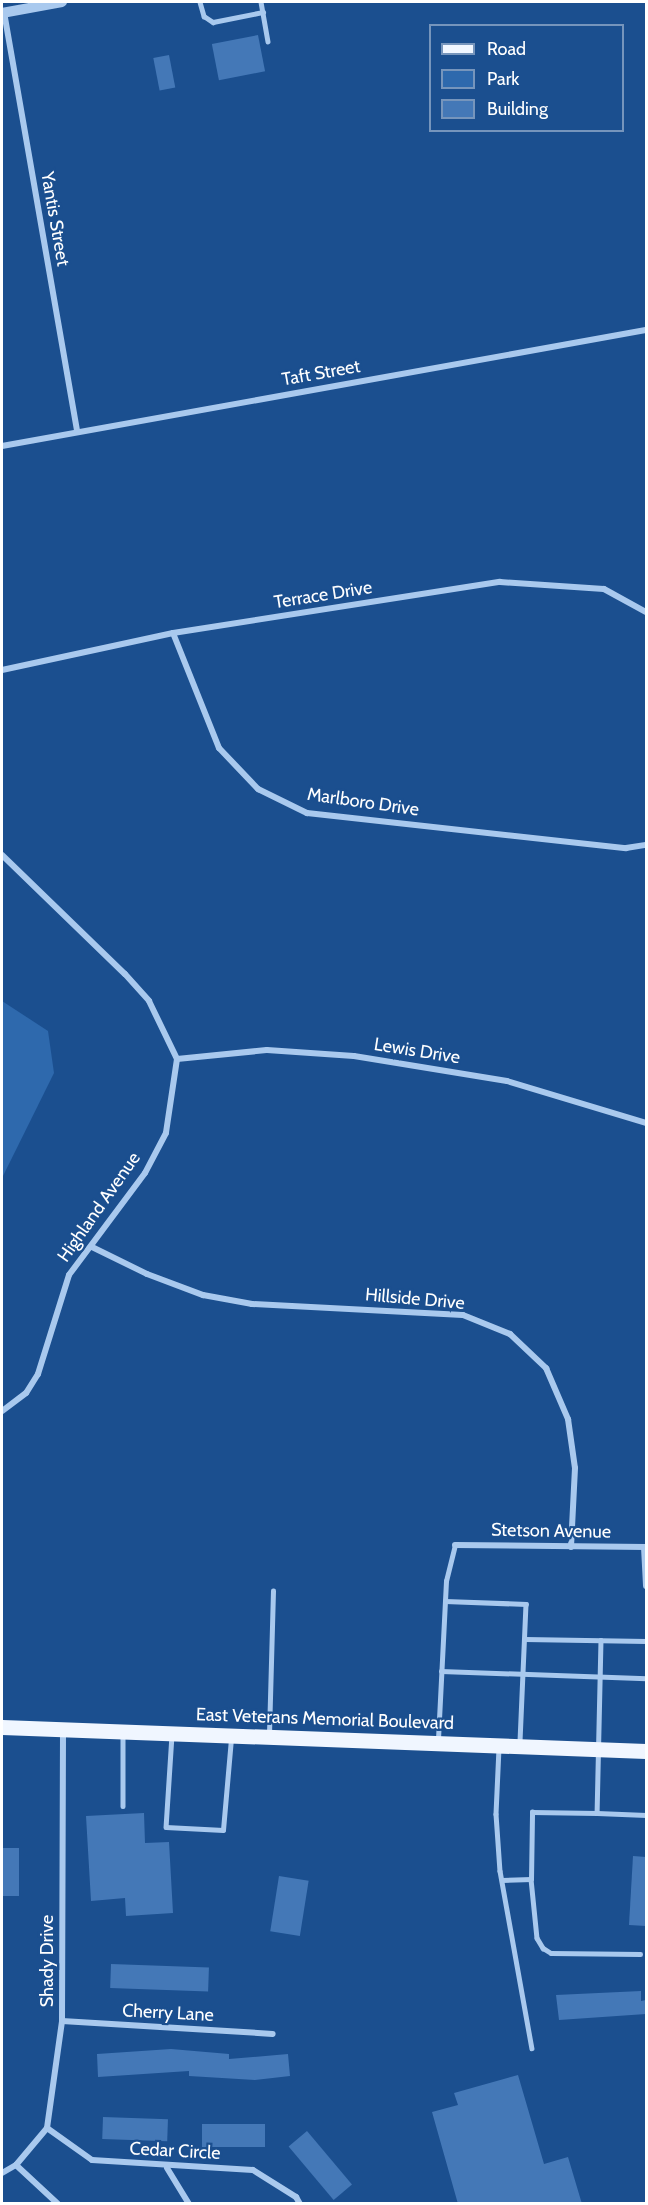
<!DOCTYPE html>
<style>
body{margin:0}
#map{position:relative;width:648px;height:2205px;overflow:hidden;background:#1b4f8f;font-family:Cabin,sans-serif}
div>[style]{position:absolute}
.green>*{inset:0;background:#2e69ad}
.building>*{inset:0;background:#4478b7;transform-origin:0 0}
.service>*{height:4.5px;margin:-2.25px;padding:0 2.25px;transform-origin:2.25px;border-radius:2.25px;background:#a9c9ee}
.minor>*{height:6px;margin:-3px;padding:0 3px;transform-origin:3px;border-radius:3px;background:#a9c9ee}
.tertiary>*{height:10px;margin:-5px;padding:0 5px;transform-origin:5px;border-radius:5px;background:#a9c9ee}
.primary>*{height:15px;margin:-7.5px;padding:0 7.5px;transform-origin:7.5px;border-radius:7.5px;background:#f0f6ff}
span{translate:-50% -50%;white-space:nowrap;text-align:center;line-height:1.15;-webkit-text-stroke:4.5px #1b4f8f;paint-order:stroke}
.street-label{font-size:18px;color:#fff}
.frame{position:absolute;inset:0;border:3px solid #fff;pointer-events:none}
.legend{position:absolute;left:429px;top:24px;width:195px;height:108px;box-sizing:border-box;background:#1b4f8f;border:2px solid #7695bc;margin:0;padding:8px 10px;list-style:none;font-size:18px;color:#fff}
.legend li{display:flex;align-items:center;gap:12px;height:30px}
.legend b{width:30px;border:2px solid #7695bc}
</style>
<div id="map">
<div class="green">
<div style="clip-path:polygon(2px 1001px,48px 1031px,54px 1073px,2px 1178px)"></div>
</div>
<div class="building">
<div style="left:258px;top:35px;width:37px;height:47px;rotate:79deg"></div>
<div style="left:169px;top:55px;width:33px;height:16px;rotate:79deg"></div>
<div style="clip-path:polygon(144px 1813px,145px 1843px,169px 1842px,173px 1913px,126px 1916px,125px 1898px,91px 1901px,86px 1816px)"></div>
<div style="left:2px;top:1848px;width:17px;height:48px"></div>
<div style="clip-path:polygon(633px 1856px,646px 1857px,646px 1926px,629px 1925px)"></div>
<div style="left:279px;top:1876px;width:30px;height:56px;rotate:9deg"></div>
<div style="left:111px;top:1964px;width:98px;height:24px;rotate:2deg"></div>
<div style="clip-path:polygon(641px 1991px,641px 2001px,646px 2000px,646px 2014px,559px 2020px,556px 1995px)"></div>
<div style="clip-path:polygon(171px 2049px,229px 2054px,229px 2059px,288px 2054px,290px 2076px,255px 2080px,189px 2076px,189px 2071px,98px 2077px,97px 2054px)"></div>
<div style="clip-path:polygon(518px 2075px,544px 2164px,568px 2157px,582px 2204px,458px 2204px,432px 2112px,458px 2105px,454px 2093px)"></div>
<div style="left:103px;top:2117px;width:65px;height:22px;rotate:2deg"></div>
<div style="left:202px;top:2124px;width:63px;height:23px"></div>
<div style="left:307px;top:2131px;width:70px;height:24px;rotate:50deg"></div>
</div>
<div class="service">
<div style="left:200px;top:2px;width:15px;rotate:74deg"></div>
<div style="left:204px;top:16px;width:11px;rotate:34deg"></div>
<div style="left:213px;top:22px;width:51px;rotate:-11.3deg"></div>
<div style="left:261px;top:2px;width:40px;rotate:80deg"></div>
<div style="left:445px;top:1601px;width:81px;rotate:2.1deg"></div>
<div style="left:526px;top:1604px;width:140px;rotate:92.5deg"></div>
<div style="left:525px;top:1639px;width:121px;rotate:0.9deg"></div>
<div style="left:601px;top:1640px;width:173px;rotate:91.3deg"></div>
<div style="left:597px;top:1813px;width:49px;rotate:2.3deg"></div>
<div style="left:441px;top:1671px;width:205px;rotate:2deg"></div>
<div style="left:123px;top:1734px;width:72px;rotate:90deg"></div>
<div style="left:269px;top:1734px;width:143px;rotate:-88.4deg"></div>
<div style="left:172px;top:1735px;width:92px;rotate:93.7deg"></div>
<div style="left:166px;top:1827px;width:57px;rotate:3deg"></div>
<div style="left:223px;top:1830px;width:92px;rotate:-85deg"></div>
<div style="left:438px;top:1739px;width:158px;rotate:-87.1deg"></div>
<div style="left:446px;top:1581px;width:37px;rotate:-76deg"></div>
<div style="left:499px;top:1748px;width:66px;rotate:92.6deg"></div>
<div style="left:496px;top:1814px;width:57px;rotate:86deg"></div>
<div style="left:500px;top:1871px;width:180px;rotate:79.8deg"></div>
<div style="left:531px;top:1879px;width:59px;rotate:84.2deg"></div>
<div style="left:537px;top:1938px;width:12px;rotate:59deg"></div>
<div style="left:543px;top:1948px;width:9px;rotate:32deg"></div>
<div style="left:551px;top:1953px;width:89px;rotate:0.6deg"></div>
<div style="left:502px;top:1880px;width:29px;rotate:-2deg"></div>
<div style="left:531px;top:1879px;width:67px;rotate:-89.1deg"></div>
<div style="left:532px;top:1812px;width:65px;rotate:0.9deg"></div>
</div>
<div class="minor">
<div style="left:4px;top:12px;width:426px;rotate:80.1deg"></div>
<div style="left:2px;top:446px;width:654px;rotate:-10.21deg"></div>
<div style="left:173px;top:633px;width:124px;rotate:68.2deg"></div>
<div style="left:219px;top:748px;width:57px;rotate:46.4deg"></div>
<div style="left:258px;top:789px;width:55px;rotate:26.1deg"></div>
<div style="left:307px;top:813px;width:321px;rotate:6.3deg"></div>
<div style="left:626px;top:848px;width:20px;rotate:-9deg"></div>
<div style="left:2px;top:670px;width:175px;rotate:-12.2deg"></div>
<div style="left:173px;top:633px;width:331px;rotate:-8.9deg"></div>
<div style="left:500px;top:582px;width:104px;rotate:3.9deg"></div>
<div style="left:604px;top:589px;width:48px;rotate:28.7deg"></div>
<div style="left:2px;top:855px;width:171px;rotate:44.1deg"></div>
<div style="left:125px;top:974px;width:36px;rotate:48deg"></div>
<div style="left:149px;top:1001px;width:64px;rotate:64.2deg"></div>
<div style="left:177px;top:1059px;width:75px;rotate:98.5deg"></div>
<div style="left:166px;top:1133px;width:45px;rotate:117.7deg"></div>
<div style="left:145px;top:1173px;width:127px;rotate:126.7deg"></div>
<div style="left:69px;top:1275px;width:104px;rotate:107.4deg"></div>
<div style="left:38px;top:1374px;width:22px;rotate:122deg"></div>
<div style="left:26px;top:1393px;width:30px;rotate:143deg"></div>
<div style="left:177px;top:1059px;width:90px;rotate:-5.7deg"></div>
<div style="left:267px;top:1050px;width:87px;rotate:3.9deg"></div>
<div style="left:354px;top:1056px;width:155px;rotate:9.3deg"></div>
<div style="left:507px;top:1081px;width:145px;rotate:16.8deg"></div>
<div style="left:92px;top:1247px;width:61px;rotate:26.1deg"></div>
<div style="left:147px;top:1274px;width:60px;rotate:20.6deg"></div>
<div style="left:203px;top:1295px;width:50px;rotate:10.4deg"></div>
<div style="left:252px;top:1304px;width:211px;rotate:3deg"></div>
<div style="left:463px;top:1315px;width:51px;rotate:22deg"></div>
<div style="left:510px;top:1334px;width:50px;rotate:43.4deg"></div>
<div style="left:546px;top:1368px;width:56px;rotate:66.7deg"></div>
<div style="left:568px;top:1419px;width:49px;rotate:81.9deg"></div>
<div style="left:575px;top:1468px;width:79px;rotate:92.9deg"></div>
<div style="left:455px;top:1545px;width:191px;rotate:0.6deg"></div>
<div style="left:644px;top:1547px;width:39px;rotate:87deg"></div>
<div style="left:62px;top:2021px;width:211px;rotate:3.5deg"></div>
<div style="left:47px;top:2128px;width:55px;rotate:35.4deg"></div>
<div style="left:92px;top:2160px;width:161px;rotate:3.6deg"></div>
<div style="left:253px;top:2170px;width:51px;rotate:32.1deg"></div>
<div style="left:296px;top:2197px;width:8px;rotate:60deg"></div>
<div style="left:16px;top:2165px;width:57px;rotate:42.9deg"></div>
<div style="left:167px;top:2168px;width:42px;rotate:58.6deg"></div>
<div style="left:2px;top:2173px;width:16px;rotate:-30deg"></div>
<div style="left:16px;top:2165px;width:48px;rotate:-50deg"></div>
<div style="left:47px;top:2128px;width:108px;rotate:-82deg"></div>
<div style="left:62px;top:2021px;width:291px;rotate:-89.8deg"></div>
</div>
<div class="tertiary">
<div style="left:2px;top:13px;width:61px;rotate:-10.4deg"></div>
</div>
<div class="primary">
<div style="left:2px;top:1727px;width:644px;rotate:2.13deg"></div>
</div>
<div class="street-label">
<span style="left:55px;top:219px;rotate:80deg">Yantis Street</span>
<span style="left:321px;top:373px;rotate:-10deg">Taft Street</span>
<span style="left:323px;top:595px;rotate:-9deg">Terrace Drive</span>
<span style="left:363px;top:802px;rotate:8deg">Marlboro Drive</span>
<span style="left:417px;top:1051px;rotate:9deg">Lewis Drive</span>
<span style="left:99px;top:1207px;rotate:-55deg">Highland Avenue</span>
<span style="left:415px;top:1299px;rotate:5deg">Hillside Drive</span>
<span style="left:551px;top:1531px;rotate:1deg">Stetson Avenue</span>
<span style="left:325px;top:1719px;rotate:2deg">East Veterans Memorial Boulevard</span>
<span style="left:47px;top:1961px;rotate:-90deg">Shady Drive</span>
<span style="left:168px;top:2013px;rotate:3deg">Cherry Lane</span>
<span style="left:175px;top:2151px;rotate:3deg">Cedar Circle</span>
</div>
<div class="frame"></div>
<ul class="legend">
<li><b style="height:8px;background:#f0f6ff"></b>Road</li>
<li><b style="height:16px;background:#2e69ad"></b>Park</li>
<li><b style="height:16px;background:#4478b7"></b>Building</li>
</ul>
</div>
